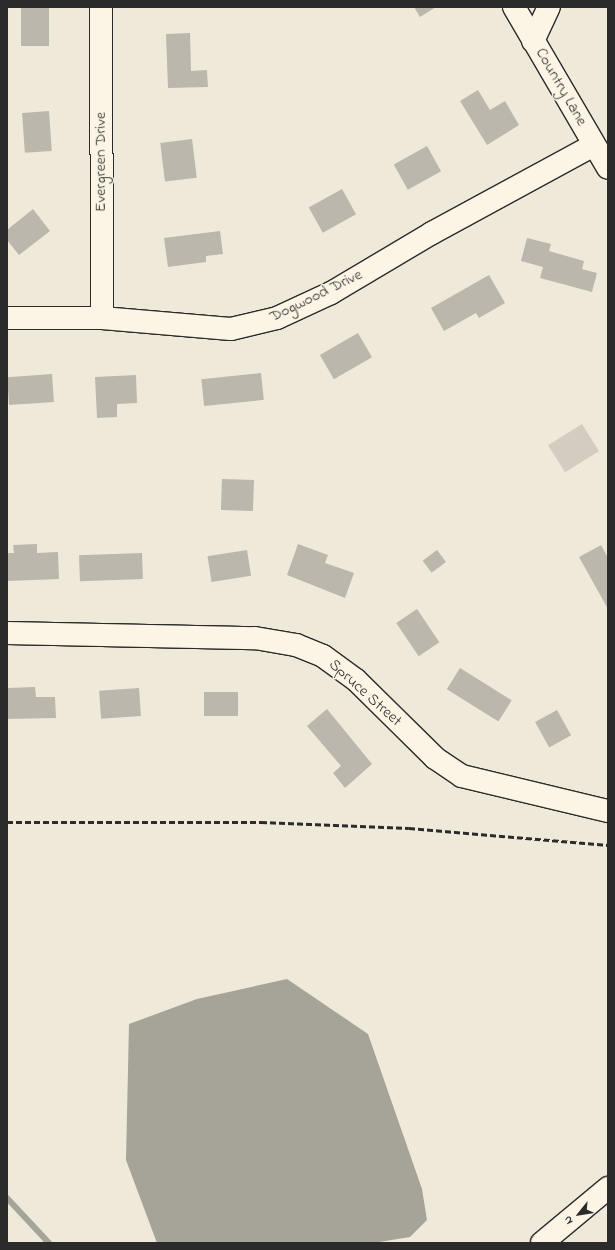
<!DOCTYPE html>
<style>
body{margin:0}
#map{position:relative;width:615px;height:1250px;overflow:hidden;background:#efe9da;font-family:"Indie Flower",sans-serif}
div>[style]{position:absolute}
.green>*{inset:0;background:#d2cdc0;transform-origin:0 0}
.water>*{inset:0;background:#a6a399}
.stream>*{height:6px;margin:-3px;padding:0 3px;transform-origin:3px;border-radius:3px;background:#a6a399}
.building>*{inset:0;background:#bcb7ac;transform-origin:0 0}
.roads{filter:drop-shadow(1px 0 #2b2b2b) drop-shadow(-1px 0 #2b2b2b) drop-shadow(0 1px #2b2b2b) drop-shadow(0 -1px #2b2b2b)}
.minor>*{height:22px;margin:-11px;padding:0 11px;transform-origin:11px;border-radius:11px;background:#fcf5e5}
.highway>*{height:22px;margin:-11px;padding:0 11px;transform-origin:11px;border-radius:11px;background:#fcf5e5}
.rail>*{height:3px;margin-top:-1.5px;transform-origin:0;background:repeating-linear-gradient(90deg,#2b2b2b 0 6px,transparent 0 9px)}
span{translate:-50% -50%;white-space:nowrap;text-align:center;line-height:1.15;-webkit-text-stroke:3px #fcf5e5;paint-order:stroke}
.street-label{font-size:16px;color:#2b2b2b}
.frame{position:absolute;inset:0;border:8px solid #2b2b2b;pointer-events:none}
.north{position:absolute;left:559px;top:1194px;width:40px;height:40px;-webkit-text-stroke:3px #fcf5e5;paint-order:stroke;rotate:240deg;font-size:11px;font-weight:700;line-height:16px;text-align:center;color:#2b2b2b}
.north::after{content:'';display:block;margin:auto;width:14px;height:18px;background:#2b2b2b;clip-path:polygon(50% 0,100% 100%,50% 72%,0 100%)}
</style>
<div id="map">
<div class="green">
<div style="left:582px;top:424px;width:32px;height:40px;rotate:58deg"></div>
</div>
<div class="water">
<div style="clip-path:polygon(287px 979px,368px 1034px,422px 1189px,427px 1220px,410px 1237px,373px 1243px,157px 1243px,126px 1160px,129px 1024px,197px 999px)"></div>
</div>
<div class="stream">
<div style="left:7px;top:1198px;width:62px;rotate:47deg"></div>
</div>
<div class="building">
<div style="left:21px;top:7px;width:28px;height:39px"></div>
<div style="clip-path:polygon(414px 7px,436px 7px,420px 17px)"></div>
<div style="clip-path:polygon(190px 33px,191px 71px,207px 70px,208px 87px,168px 88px,166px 34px)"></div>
<div style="clip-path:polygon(478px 90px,490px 110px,505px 101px,519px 125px,487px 145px,460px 101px)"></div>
<div style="left:49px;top:111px;width:40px;height:27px;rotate:86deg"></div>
<div style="left:192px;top:139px;width:39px;height:32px;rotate:83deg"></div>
<div style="left:427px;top:146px;width:29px;height:38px;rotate:61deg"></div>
<div style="left:342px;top:189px;width:29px;height:38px;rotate:61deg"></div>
<div style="clip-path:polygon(33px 209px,50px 231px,19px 255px,7px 240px,7px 230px)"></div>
<div style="clip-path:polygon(220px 231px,223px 254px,206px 256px,206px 262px,168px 267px,164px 238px)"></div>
<div style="clip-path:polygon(527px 238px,551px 244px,549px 251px,584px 261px,582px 269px,597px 273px,592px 292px,540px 278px,543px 267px,521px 261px)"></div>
<div style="clip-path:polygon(489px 275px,505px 303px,479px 318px,476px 313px,444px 331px,431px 308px)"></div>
<div style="left:358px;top:333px;width:28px;height:44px;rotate:60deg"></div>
<div style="left:261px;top:373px;width:27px;height:60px;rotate:84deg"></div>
<div style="left:52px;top:374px;width:28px;height:45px;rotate:86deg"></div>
<div style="clip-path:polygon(136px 375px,137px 403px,117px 404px,117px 417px,97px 418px,95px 377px)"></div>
<div style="left:222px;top:479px;width:32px;height:31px;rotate:2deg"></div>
<div style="clip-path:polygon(37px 544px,37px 553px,58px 552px,59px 579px,7px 581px,7px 553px,14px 553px,13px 545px)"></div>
<div style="clip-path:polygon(298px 544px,328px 555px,325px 563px,354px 573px,345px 598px,287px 575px)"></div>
<div style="clip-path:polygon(601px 545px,608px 558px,608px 609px,579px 557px)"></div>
<div style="left:247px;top:550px;width:26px;height:40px;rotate:81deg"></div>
<div style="left:437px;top:550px;width:15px;height:18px;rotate:53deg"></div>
<div style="left:142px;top:553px;width:26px;height:63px;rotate:88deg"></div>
<div style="left:417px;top:609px;width:40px;height:25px;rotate:56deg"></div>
<div style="left:460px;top:668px;width:61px;height:25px;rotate:32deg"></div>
<div style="clip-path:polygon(35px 687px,36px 697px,55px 697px,56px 718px,7px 719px,7px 688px)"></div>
<div style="left:139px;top:688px;width:28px;height:40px;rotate:86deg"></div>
<div style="left:204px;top:692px;width:34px;height:24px"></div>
<div style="clip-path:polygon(327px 709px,372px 764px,345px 788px,333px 773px,341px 766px,307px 726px)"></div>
<div style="left:557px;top:710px;width:29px;height:25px;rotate:61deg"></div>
</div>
<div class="roads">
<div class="minor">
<div style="left:101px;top:7px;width:311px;rotate:89.8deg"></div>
<div style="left:514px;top:7px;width:186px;rotate:59.7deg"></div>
<div style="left:533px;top:41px;width:38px;rotate:-65deg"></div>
<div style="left:7px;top:318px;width:95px"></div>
<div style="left:102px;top:318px;width:129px;rotate:4.9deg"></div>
<div style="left:231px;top:329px;width:47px;rotate:-13.4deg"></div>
<div style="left:277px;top:318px;width:60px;rotate:-24.8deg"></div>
<div style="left:331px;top:293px;width:117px;rotate:-30.7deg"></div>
<div style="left:432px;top:233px;width:184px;rotate:-28.5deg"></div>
<div style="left:7px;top:633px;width:248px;rotate:1.2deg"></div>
<div style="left:255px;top:638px;width:42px;rotate:9.7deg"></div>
<div style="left:296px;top:645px;width:29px;rotate:22deg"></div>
<div style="left:323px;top:656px;width:41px;rotate:36deg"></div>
<div style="left:356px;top:680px;width:111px;rotate:44.6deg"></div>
<div style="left:435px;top:758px;width:32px;rotate:34deg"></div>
<div style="left:462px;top:776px;width:150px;rotate:13.5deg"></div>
</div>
<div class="highway">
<div style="left:542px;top:1243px;width:86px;rotate:-39.8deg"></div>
</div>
</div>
<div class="rail">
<div style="left:7px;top:822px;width:254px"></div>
<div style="left:261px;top:822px;width:148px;rotate:2.3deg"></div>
<div style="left:409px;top:828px;width:200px;rotate:4.9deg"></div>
</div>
<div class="street-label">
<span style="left:561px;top:87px;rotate:60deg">Country Lane</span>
<span style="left:101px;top:162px;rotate:-90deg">Evergreen Drive</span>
<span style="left:316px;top:296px;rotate:-26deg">Dogwood Drive</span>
<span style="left:365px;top:693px;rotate:42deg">Spruce Street</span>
</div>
<div class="frame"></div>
<div class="north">N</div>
</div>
